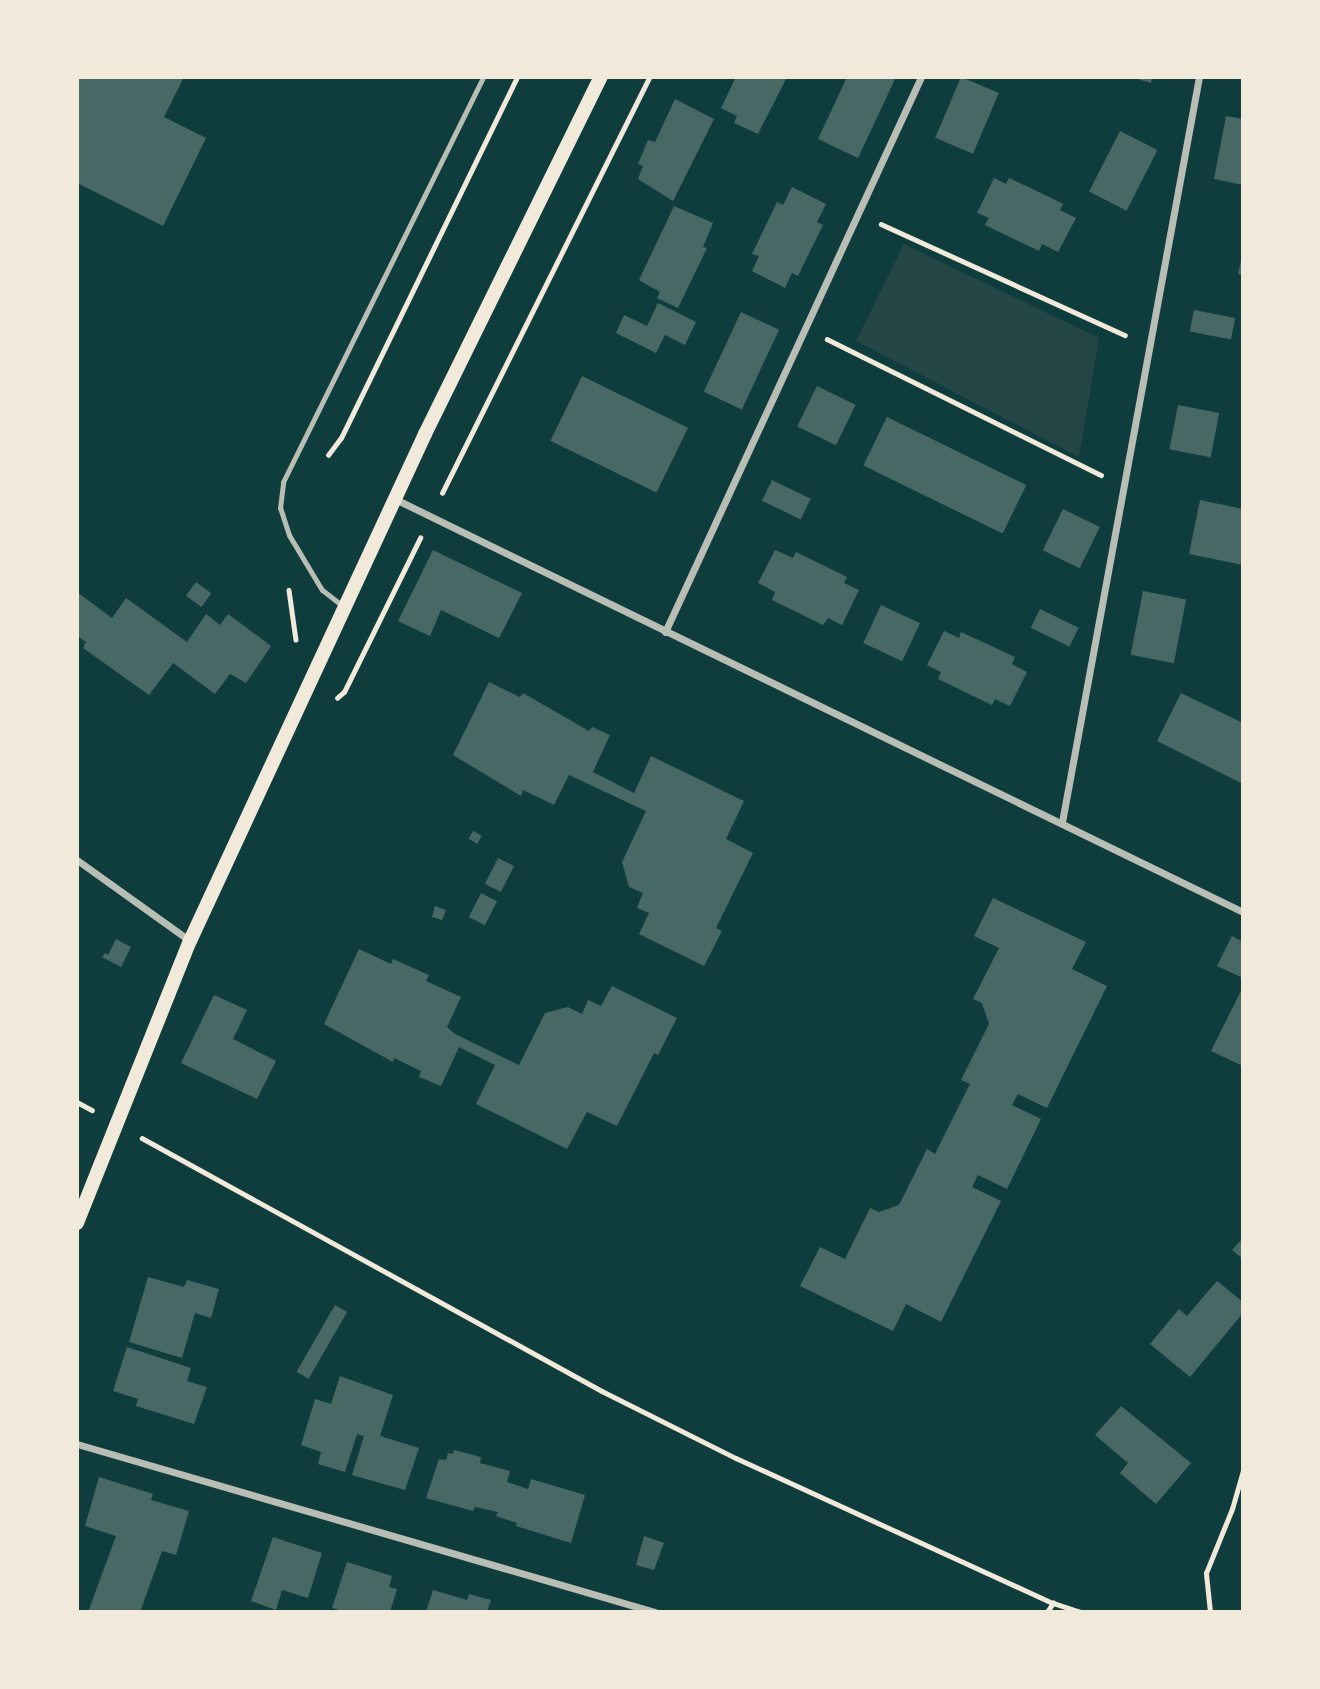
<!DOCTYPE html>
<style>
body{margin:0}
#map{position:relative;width:1320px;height:1689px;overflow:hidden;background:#0f3d3e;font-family:Arial,sans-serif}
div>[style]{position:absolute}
.green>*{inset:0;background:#244646}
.building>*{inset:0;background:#486865;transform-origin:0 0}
.path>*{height:4.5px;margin:-2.25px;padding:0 2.25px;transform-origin:2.25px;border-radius:2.25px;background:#f1e9da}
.service>*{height:5px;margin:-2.5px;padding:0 2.5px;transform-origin:2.5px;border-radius:2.5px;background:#b8beb3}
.minor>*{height:7px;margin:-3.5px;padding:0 3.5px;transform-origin:3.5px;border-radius:3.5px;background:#b8beb3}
.secondary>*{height:14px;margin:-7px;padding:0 7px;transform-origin:7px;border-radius:7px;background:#f1e9da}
span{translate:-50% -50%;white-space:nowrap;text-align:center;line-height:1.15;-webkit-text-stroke:6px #f1e9da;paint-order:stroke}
.frame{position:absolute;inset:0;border:79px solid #f1e9da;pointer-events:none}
</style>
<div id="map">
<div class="green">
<div style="clip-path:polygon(904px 244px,1099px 338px,1079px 457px,856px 341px)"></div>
</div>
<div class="building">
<div style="clip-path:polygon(77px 77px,184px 77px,164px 117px,206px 138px,163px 226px,77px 183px)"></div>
<div style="clip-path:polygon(736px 77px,787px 77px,758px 134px,734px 123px,737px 116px,721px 108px)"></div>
<div style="clip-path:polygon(847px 77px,896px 77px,858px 158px,818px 139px)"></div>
<div style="left:961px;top:77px;width:41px;height:66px;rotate:23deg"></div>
<div style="clip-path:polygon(1131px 77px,1152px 77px,1151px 83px)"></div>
<div style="clip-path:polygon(675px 99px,714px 119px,673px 201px,638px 179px,643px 166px,638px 164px,648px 140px,655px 142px)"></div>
<div style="clip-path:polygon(1226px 116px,1243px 119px,1243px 185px,1214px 179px)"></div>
<div style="left:1120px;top:131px;width:42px;height:68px;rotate:27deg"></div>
<div style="clip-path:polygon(994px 178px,1006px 184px,1009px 178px,1039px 192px,1063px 204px,1060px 210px,1076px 218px,1058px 252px,1042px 244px,1039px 251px,985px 225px,989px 218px,977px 213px)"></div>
<div style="clip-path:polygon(792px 187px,826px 204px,817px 222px,823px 225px,798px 276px,792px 273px,785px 288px,752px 271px,759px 256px,752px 254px,777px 202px,783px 205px)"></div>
<div style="clip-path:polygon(674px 206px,713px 223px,703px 247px,707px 248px,678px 308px,657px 298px,660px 292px,639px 280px)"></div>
<div style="clip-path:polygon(1242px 256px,1243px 256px,1243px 275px,1238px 274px)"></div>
<div style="clip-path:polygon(658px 303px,696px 322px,685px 345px,665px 335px,656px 353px,616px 333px,624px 315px,647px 326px)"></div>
<div style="left:1194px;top:310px;width:42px;height:22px;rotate:11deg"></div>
<div style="left:741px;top:312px;width:42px;height:88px;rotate:25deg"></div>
<div style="left:582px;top:376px;width:118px;height:72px;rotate:26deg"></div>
<div style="left:817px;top:386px;width:43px;height:45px;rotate:26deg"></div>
<div style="left:1178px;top:405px;width:42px;height:45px;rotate:11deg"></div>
<div style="left:887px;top:417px;width:155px;height:54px;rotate:26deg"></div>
<div style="left:772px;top:480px;width:43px;height:23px;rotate:26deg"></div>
<div style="clip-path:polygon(1200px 500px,1243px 509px,1243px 565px,1189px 554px)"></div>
<div style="left:1063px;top:509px;width:41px;height:46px;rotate:26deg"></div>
<div style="clip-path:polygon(433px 550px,522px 593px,499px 638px,441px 610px,430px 636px,398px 621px)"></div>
<div style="clip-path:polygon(775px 550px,793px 558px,796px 552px,847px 577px,844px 583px,859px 590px,842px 625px,828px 618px,823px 625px,772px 600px,775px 592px,758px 583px)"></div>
<div style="left:196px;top:582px;width:19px;height:17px;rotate:36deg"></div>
<div style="left:1143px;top:591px;width:44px;height:65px;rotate:11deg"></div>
<div style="clip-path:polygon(77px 592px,112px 618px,126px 598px,187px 642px,206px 614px,220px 625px,228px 614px,271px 646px,246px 683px,230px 674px,215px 694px,173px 663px,149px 695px,83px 648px,86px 642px,77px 636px)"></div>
<div style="left:881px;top:605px;width:43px;height:42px;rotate:25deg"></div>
<div style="left:1040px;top:609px;width:43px;height:21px;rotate:26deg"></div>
<div style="clip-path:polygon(944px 631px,959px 638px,961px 632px,1015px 657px,1012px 664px,1027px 672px,1010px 706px,995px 699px,992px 705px,938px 679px,941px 672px,927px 665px)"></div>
<div style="clip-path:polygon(489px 682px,520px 697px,523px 693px,589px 731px,592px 727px,610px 735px,593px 772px,634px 793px,651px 756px,744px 801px,726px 839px,753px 853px,716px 928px,722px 931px,704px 966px,639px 934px,649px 913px,637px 908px,643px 893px,629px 887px,622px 862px,646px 811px,569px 775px,554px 805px,523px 790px,521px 796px,453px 755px)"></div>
<div style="clip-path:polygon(1181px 693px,1243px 723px,1243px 784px,1157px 741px)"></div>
<div style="left:473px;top:831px;width:10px;height:9px;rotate:29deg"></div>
<div style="left:498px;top:858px;width:18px;height:29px;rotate:27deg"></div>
<div style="left:481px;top:893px;width:18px;height:27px;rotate:27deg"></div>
<div style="clip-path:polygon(993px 898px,1086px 942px,1072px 969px,1107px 986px,1047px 1108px,1018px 1094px,1012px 1105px,1041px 1119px,1007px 1189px,978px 1175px,972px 1187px,1001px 1201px,941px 1322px,906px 1304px,893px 1331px,800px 1286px,820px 1247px,845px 1259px,870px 1208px,879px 1212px,899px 1205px,927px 1149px,935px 1154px,970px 1084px,961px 1080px,989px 1024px,982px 1003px,973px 999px,999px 948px,974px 936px)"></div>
<div style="clip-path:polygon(435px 906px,446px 910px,442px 920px,432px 917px)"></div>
<div style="clip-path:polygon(1232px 936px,1243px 942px,1243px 978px,1217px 966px)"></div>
<div style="clip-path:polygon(116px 939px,131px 947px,121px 967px,102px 957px,105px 953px,108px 955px)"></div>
<div style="clip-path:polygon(359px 949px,391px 964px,393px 959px,429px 975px,426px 981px,461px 997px,447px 1027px,455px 1034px,519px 1065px,545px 1013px,568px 1007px,582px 1014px,588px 1000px,601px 1006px,612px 986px,677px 1018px,658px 1055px,654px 1053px,617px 1126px,587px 1112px,567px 1149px,476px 1104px,495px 1065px,459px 1047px,441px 1086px,419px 1077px,421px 1071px,394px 1058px,393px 1062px,324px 1024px)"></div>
<div style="clip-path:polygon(1243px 987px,1243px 1066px,1211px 1051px)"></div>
<div style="clip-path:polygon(214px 995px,247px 1010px,233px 1039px,276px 1061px,257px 1099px,181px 1063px)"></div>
<div style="clip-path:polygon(1243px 1238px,1243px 1259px,1232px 1250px)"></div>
<div style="clip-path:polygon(148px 1277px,184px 1287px,187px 1280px,219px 1289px,211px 1318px,195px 1313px,182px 1358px,129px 1342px)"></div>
<div style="clip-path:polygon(1217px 1281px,1243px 1302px,1243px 1313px,1190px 1377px,1150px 1344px,1179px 1309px,1187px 1316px)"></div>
<div style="left:335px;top:1305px;width:14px;height:77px;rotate:30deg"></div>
<div style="clip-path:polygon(127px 1347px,191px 1368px,187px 1381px,207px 1387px,194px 1424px,136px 1406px,138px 1399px,113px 1391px)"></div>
<div style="clip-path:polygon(340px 1376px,393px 1395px,380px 1436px,419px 1448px,405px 1490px,352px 1475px,364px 1436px,357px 1434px,345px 1472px,318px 1464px,321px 1452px,301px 1445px,315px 1399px,331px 1404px)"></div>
<div style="clip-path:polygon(1121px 1406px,1191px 1463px,1156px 1504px,1120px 1473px,1128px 1463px,1095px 1435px)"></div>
<div style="clip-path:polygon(454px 1450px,481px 1457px,480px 1463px,510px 1471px,507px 1482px,528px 1489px,531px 1479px,585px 1495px,571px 1543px,516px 1526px,517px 1523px,496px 1516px,498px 1512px,475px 1507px,473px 1511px,426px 1498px,439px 1459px,446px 1460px,448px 1453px,453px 1454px)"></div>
<div style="clip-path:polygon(99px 1477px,153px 1494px,151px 1500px,189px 1511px,176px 1555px,162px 1551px,140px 1612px,88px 1612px,116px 1536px,85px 1526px)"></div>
<div style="clip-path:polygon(644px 1536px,664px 1543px,654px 1570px,636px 1565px)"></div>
<div style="clip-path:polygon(273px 1537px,322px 1553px,308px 1598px,282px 1590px,276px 1610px,251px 1601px)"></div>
<div style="clip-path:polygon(347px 1562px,392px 1576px,389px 1587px,397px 1589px,390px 1612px,346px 1612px,332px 1608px)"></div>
<div style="clip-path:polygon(433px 1590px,467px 1600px,469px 1594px,491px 1600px,487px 1612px,426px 1612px)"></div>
</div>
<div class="path">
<div style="left:881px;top:224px;width:268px;rotate:24.5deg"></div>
<div style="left:827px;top:339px;width:306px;rotate:26.4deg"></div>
<div style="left:328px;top:455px;width:21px;rotate:-53deg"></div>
<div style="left:341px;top:438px;width:402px;rotate:-64deg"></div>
<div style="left:442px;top:493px;width:465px;rotate:-63.5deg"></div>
<div style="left:289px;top:590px;width:50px;rotate:82deg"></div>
<div style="left:337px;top:698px;width:9px;rotate:-41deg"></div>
<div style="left:344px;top:692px;width:172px;rotate:-63.7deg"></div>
<div style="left:77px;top:1102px;width:17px;rotate:28deg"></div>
<div style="left:142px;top:1138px;width:525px;rotate:28.81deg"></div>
<div style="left:602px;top:1391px;width:150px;rotate:26.6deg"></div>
<div style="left:736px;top:1458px;width:349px;rotate:24.6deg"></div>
<div style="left:1053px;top:1603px;width:29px;rotate:18deg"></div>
<div style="left:1047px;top:1612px;width:11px;rotate:-56deg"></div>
<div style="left:1210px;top:1612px;width:39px;rotate:-96deg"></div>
<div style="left:1206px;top:1573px;width:69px;rotate:-67.9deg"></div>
<div style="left:1232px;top:1509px;width:40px;rotate:-74deg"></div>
</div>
<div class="service">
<div style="left:344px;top:607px;width:28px;rotate:-142deg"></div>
<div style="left:322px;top:590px;width:64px;rotate:-121deg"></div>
<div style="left:289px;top:535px;width:28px;rotate:-108deg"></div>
<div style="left:280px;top:508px;width:26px;rotate:-83deg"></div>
<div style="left:283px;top:482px;width:452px;rotate:-63.7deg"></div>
</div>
<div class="minor">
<div style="left:395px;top:499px;width:943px;rotate:25.97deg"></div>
<div style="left:665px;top:632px;width:611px;rotate:-65.24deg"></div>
<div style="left:1062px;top:822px;width:757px;rotate:-79.58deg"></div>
<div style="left:77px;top:860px;width:139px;rotate:35.6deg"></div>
<div style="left:77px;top:1444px;width:602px;rotate:16.21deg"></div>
</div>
<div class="secondary">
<div style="left:77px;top:1223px;width:304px;rotate:-68.2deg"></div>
<div style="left:190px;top:941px;width:559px;rotate:-65.13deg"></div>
<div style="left:425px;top:434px;width:398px;rotate:-63.8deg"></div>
</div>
<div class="frame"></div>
</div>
